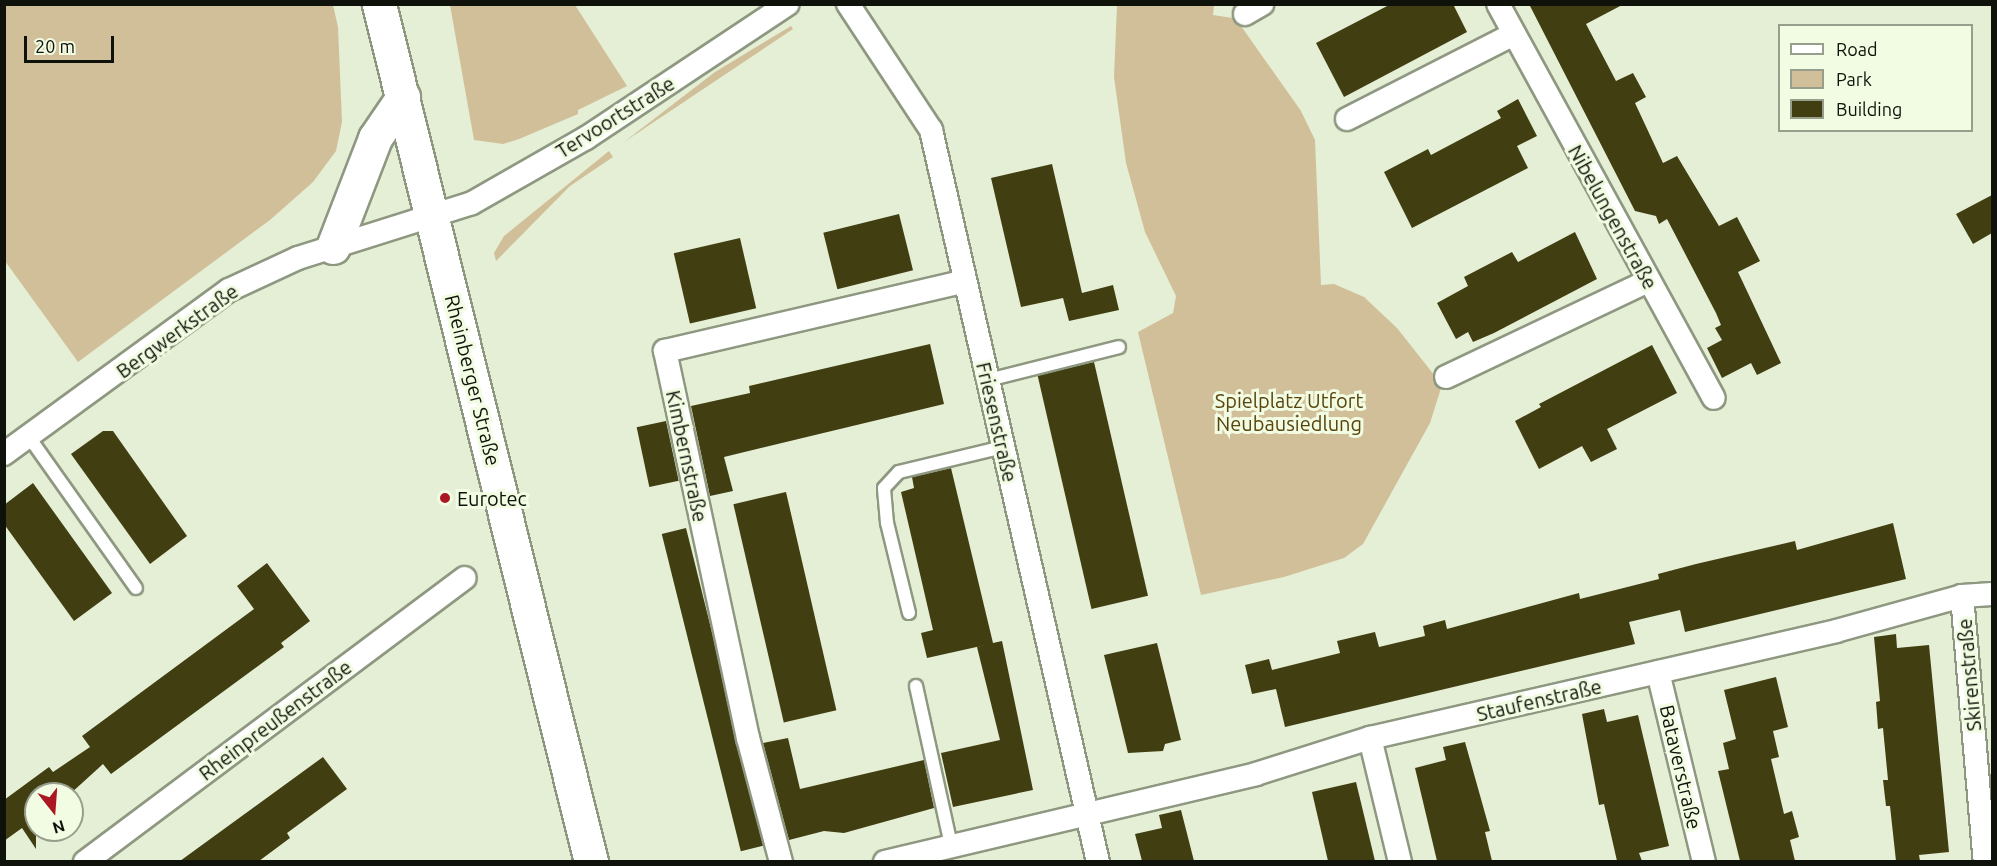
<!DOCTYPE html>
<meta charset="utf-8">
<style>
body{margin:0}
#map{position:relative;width:1997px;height:866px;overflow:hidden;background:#e4efd5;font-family:Ubuntu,sans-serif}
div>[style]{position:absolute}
.green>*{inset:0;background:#d1bf99}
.building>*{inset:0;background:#413e12;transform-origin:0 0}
.roads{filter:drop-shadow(2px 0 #8e9881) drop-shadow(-2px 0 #8e9881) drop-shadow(0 2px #8e9881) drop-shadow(0 -2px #8e9881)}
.service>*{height:12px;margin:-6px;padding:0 6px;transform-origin:6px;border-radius:6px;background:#fff}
.minor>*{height:22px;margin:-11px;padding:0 11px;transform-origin:11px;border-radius:11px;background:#fff}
.secondary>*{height:33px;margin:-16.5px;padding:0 16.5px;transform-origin:16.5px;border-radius:16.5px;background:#fff}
.dots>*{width:16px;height:16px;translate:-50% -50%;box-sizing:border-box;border:3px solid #f1fce2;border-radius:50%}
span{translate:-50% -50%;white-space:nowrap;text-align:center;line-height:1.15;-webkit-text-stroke:6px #f1fce2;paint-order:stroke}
.street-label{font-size:20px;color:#0f120a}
.park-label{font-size:20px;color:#59440e}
.poi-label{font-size:20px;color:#0f120a}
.left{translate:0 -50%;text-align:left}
.frame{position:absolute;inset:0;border:6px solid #0f120a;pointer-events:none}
.legend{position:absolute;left:1778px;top:24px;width:195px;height:108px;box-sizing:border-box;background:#f1fce2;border:2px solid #979e8c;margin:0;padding:8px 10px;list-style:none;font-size:18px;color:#0f120a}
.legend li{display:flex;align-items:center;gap:12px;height:30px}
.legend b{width:30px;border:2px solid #979e8c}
.north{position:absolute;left:24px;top:782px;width:60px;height:60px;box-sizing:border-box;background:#f1fce2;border:2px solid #979e8c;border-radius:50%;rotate:163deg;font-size:16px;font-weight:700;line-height:24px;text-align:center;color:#0f120a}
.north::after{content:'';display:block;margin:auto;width:21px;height:27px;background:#ab1722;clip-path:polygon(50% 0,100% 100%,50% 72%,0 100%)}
.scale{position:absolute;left:24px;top:36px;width:90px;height:27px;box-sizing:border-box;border:3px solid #0f120a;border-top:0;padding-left:8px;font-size:18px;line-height:21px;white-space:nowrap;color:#0f120a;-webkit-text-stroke:4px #f1fce2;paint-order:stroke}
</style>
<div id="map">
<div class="green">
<div style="clip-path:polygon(4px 5px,333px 5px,338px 27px,342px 122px,336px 151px,313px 182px,270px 220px,78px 362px,5px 261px)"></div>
<div style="clip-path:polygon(450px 5px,575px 5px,627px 86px,578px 110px,578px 114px,519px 139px,503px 144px,474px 140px)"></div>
<div style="clip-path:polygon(1117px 5px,1214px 5px,1213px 15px,1233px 18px,1241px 26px,1301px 111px,1315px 140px,1321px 285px,1334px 284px,1364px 297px,1397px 328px,1442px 385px,1430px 423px,1363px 544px,1344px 558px,1284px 577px,1201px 595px,1138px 332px,1173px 313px,1176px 296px,1145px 232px,1126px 163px,1114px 77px)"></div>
<div style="clip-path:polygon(791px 26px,793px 29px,624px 142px,715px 72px)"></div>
<div style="clip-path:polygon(609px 151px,613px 157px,570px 186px,496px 261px,494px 253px,504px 236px)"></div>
</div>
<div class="building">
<div style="clip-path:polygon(1391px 4px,1453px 4px,1467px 32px,1344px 97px,1316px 43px)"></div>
<div style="clip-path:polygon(1529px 4px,1624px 4px,1586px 24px,1616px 81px,1633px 73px,1646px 97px,1635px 103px,1663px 163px,1677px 156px,1719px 226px,1737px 217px,1760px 261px,1738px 272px,1781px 363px,1757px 375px,1751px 363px,1722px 378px,1707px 348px,1722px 340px,1715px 328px,1721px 325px,1716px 313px,1667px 219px,1659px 224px,1656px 216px,1635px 211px)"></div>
<div style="clip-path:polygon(1518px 99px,1537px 136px,1517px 146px,1528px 168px,1412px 228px,1384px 172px,1428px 149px,1431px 155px,1501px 118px,1497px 111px)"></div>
<div style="clip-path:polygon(1052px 164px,1082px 293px,1113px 285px,1119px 310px,1069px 321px,1063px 298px,1021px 307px,991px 178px)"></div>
<div style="clip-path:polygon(1992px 195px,1992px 233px,1973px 244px,1956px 214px)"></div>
<div style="left:899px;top:214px;width:58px;height:78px;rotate:76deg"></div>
<div style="clip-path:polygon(1575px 232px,1597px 279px,1494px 333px,1473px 342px,1468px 332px,1456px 339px,1437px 303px,1468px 286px,1464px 277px,1512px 252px,1518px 262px)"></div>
<div style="left:740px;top:238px;width:72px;height:68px;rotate:77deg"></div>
<div style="clip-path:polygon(930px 344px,944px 404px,724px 457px,733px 491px,710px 496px,691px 406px,750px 393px,749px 386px)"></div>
<div style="clip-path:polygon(1652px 345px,1677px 393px,1607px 429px,1617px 449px,1591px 462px,1582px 446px,1539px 469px,1515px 421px,1541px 407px,1539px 404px)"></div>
<div style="left:1094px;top:362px;width:240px;height:58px;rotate:77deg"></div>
<div style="left:666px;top:421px;width:61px;height:30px;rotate:78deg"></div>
<div style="clip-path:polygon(103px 431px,113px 431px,187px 536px,150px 564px,71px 454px)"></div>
<div style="clip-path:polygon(951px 468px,993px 643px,1002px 641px,1033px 790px,953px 807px,941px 753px,1000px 740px,977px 647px,990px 644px,927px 658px,921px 633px,933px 630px,901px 492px,914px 488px,912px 477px)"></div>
<div style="clip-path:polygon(33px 483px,112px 593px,74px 621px,4px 524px,4px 505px)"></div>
<div style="left:786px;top:492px;width:224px;height:54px;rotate:77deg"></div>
<div style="clip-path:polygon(1893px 523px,1906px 579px,1685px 632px,1680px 610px,1629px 622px,1635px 644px,1285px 727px,1276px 689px,1252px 694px,1245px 665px,1269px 659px,1272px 670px,1340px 653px,1337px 641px,1375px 632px,1379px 647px,1425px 636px,1423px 626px,1445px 620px,1447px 629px,1579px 593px,1580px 599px,1659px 579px,1658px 574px,1696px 564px,1795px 541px,1797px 550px)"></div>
<div style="left:686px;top:528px;width:327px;height:25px;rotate:76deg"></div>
<div style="clip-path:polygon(267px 563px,310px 621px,281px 643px,284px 647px,111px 774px,103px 764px,70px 794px,36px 794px,36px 849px,22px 828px,4px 841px,4px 800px,49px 767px,53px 772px,90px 747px,82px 736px,254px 609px,237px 586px)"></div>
<div style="clip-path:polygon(1896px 634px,1897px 648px,1929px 645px,1949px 852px,1919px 855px,1920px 861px,1896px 861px,1890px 806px,1886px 806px,1883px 780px,1888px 780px,1883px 728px,1878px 729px,1877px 715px,1876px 702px,1880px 701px,1874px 637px)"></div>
<div style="clip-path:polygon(1157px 643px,1181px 740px,1165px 744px,1163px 751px,1128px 753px,1104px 655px)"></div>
<div style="clip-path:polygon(1776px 677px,1788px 727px,1773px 731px,1779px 757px,1771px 759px,1784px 814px,1792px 811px,1799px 837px,1790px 840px,1795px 861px,1740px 861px,1718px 771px,1729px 769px,1723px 743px,1736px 739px,1724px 690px)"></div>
<div style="clip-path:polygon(1604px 709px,1607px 722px,1638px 715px,1669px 846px,1639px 853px,1642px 861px,1617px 861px,1604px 804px,1599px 805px,1582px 714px)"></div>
<div style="clip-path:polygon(788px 738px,800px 789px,924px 760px,934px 808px,844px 833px,824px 831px,789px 840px,763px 743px)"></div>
<div style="clip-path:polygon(1465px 742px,1490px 831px,1485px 832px,1492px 861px,1437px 861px,1415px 768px,1446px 760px,1443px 747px)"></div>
<div style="clip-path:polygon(323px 757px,347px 789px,287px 833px,290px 838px,259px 861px,180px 861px)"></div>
<div style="clip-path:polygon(1356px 782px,1375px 861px,1328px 861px,1312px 792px)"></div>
<div style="clip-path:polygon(1181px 810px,1194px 861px,1142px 861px,1135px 834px,1162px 828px,1159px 815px)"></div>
</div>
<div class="roads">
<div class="service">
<div style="left:988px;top:380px;width:135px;rotate:-14.1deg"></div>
<div style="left:29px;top:437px;width:185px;rotate:54.7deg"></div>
<div style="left:909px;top:613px;width:93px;rotate:-103.7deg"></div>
<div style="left:887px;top:523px;width:35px;rotate:-95deg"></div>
<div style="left:884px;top:488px;width:22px;rotate:-47deg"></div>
<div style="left:899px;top:472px;width:107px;rotate:-13.5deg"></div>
<div style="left:916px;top:686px;width:163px;rotate:77.6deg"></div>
</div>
<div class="minor">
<div style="left:848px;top:4px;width:151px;rotate:56.6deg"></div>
<div style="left:931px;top:130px;width:751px;rotate:77.15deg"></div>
<div style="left:1498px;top:4px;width:449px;rotate:61.3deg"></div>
<div style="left:1245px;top:14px;width:20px;rotate:-30deg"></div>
<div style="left:1347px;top:119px;width:187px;rotate:-27deg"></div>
<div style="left:1446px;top:377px;width:224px;rotate:-25.4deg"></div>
<div style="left:4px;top:454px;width:278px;rotate:-36.1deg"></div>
<div style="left:229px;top:290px;width:76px;rotate:-24.9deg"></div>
<div style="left:298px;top:258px;width:182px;rotate:-17.5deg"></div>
<div style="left:472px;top:203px;width:131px;rotate:-29.7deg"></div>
<div style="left:586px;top:138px;width:242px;rotate:-33.6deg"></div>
<div style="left:1962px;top:596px;width:267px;rotate:85.1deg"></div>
<div style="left:1658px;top:672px;width:195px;rotate:76.4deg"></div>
<div style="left:1370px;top:738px;width:128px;rotate:76.4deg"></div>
<div style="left:85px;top:862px;width:474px;rotate:-36.8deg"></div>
<div style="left:781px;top:862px;width:128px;rotate:-104.9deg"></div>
<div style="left:748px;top:738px;width:396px;rotate:-102.1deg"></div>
<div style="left:665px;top:351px;width:308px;rotate:-13.1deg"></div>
<div style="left:885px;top:862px;width:381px;rotate:-13.3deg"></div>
<div style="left:1256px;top:774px;width:120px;rotate:-17.5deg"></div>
<div style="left:1370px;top:738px;width:478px;rotate:-12.9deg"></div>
<div style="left:1836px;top:631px;width:131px;rotate:-15.5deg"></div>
<div style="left:1962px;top:596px;width:30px;rotate:-4deg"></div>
</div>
<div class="secondary">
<div style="left:379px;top:4px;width:884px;rotate:76.12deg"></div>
<div style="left:333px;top:247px;width:117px;rotate:-68.9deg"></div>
<div style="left:375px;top:138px;width:50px;rotate:-55.7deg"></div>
</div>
</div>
<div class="dots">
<div style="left:445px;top:498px;background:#ab1722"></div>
</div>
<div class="street-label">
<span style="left:615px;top:117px;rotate:-32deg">Tervoortstraße</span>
<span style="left:1613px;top:217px;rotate:61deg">Nibelungenstraße</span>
<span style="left:177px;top:331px;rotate:-36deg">Bergwerkstraße</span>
<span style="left:473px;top:380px;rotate:76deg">Rheinberger Straße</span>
<span style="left:997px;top:422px;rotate:77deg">Friesenstraße</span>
<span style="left:687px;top:456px;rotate:78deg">Kimbernstraße</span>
<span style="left:1969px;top:675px;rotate:-95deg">Skirenstraße</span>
<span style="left:1539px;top:700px;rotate:-13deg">Staufenstraße</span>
<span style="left:275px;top:720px;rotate:-37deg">Rheinpreußenstraße</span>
<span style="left:1681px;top:767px;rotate:77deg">Bataverstraße</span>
</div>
<div class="park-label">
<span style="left:1289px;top:412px">Spielplatz Utfort<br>Neubausiedlung</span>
</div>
<div class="poi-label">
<span class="left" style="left:457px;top:498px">Eurotec</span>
</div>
<div class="frame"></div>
<ul class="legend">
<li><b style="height:8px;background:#fff"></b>Road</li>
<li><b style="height:16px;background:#d1bf99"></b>Park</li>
<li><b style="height:16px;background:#413e12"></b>Building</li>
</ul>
<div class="north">N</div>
<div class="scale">20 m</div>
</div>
